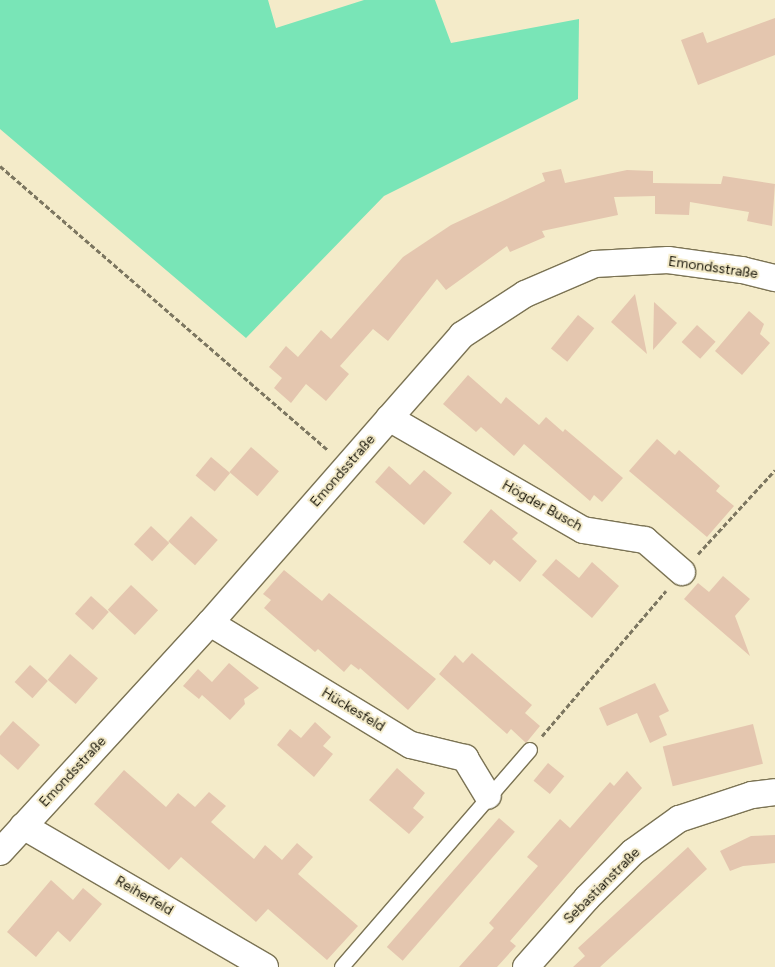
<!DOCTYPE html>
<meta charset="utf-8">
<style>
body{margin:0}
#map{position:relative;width:775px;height:967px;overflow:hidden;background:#f4ebc9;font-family:Figtree,sans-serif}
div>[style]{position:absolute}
.green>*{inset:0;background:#79e5b7}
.building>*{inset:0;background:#e4c6af;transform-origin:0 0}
.path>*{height:3px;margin-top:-1.5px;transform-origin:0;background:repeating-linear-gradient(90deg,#7c7660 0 5px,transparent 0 7.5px)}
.roads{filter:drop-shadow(1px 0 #7b7354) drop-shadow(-1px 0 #7b7354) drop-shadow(0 1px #7b7354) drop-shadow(0 -1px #7b7354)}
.service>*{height:14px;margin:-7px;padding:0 7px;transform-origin:7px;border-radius:7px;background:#fff}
.minor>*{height:26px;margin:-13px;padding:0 13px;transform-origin:13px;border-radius:13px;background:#fff}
span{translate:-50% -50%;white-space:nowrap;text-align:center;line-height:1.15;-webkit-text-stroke:4px #f4ebc9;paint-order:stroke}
.street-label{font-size:14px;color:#19160a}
</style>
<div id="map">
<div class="green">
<div style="clip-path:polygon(0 0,268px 0,276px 28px,364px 0,435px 0,451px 43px,579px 19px,578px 99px,384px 196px,246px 338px,0 129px)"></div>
</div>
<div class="building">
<div style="clip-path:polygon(775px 18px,775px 55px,698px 85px,681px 40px,703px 32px,707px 43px)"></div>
<div style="clip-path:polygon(561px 169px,565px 183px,627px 170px,653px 171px,653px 183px,721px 184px,723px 176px,775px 184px,772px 226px,747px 221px,749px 212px,690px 202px,689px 215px,655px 214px,655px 196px,614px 197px,618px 215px,542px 231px,545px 237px,510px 252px,507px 246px,446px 290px,437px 279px,388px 341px,373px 329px,340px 366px,349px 374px,326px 401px,306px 384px,291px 403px,274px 388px,282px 378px,269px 367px,286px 346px,298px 357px,321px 330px,331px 339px,403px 257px,451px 225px,545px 181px,542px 173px)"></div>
<div style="clip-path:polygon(635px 294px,647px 354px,611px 322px)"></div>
<div style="clip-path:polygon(654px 302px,677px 323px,653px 350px)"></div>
<div style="clip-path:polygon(749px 311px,764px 324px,760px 334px,770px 343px,742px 375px,715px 351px)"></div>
<div style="left:578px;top:315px;width:21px;height:43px;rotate:39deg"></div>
<div style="left:697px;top:325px;width:25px;height:23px;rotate:42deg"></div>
<div style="clip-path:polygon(468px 375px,501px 404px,506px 397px,539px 425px,546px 417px,563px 432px,565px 429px,623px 478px,602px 502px,594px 495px,590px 501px,524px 444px,514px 456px,481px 427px,476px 432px,443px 404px)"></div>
<div style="clip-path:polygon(657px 439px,675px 455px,679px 450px,720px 486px,716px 491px,734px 506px,707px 537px,629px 471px)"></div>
<div style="left:251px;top:447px;width:37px;height:33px;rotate:41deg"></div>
<div style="left:211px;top:457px;width:25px;height:24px;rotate:40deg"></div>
<div style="clip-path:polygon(389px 466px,410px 485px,424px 470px,452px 493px,424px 525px,375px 482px)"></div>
<div style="clip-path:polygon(491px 509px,518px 533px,512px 539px,537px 561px,520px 582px,494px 560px,490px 565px,463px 542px)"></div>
<div style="left:191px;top:516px;width:36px;height:34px;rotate:42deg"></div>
<div style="left:151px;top:526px;width:25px;height:25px;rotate:43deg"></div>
<div style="clip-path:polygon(556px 559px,579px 578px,592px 562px,619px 586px,592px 618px,542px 575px)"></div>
<div style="clip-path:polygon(284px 570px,322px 601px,329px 593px,436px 679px,408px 710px,360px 668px,359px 670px,351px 664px,344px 672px,318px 649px,315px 652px,264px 608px,271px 600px,263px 594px)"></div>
<div style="clip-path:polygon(723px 576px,750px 599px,735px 616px,750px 656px,684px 599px,698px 583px,709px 592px)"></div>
<div style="left:131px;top:585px;width:37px;height:34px;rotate:43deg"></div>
<div style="left:91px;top:596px;width:24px;height:24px;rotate:42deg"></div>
<div style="clip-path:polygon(472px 653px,532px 705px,525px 713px,540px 726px,526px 743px,511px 729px,507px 734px,439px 674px,455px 655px,463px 663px)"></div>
<div style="left:70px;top:654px;width:37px;height:34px;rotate:41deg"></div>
<div style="clip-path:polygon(229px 663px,259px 688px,244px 699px,245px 704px,230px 720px,202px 695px,199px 699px,183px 686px,198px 669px,212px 682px)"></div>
<div style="left:30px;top:665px;width:24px;height:23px;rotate:42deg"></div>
<div style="clip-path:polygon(655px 683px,669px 711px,659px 716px,667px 735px,650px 743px,637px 713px,607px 726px,599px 708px)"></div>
<div style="clip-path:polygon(13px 721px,40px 745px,18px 770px,0 754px,0 736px)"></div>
<div style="clip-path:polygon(315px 722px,331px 737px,323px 746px,333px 754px,314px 777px,277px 745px,290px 729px,301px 738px)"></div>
<div style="left:753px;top:724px;width:41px;height:93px;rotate:76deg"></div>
<div style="left:548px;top:763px;width:21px;height:23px;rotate:39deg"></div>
<div style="clip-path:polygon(397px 768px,425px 793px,413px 808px,424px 817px,409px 834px,369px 800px)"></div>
<div style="clip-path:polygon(124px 770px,166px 807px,178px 793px,195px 807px,209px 792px,226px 806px,211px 822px,254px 859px,265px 845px,282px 860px,297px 843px,313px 857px,298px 874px,358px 926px,327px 960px,268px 909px,256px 922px,181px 857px,169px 870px,94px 804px)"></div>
<div style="clip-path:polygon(627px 771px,642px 788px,510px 941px,516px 946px,497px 967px,459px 967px,494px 928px,489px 923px,538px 866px,527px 857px,560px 819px,570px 828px,610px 782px,614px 786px)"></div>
<div style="left:499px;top:818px;width:21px;height:171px;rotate:41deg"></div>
<div style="clip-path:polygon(775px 835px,775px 863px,743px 866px,730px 871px,720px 851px,751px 836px)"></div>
<div style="clip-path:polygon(688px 847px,707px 869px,600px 967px,573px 967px,585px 956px,578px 948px)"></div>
<div style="clip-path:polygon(51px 880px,73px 900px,83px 888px,102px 904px,70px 942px,58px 931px,36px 957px,7px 932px)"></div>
</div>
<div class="path">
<div style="left:0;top:166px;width:434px;rotate:40.9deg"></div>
<div style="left:698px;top:554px;width:114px;rotate:-47.5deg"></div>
<div style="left:542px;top:736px;width:191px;rotate:-49.5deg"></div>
</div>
<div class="roads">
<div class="service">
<div style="left:342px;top:967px;width:287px;rotate:-49.1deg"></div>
</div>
<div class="minor">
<div style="left:389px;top:418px;width:224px;rotate:30deg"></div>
<div style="left:583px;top:530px;width:63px;rotate:9.2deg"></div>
<div style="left:645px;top:540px;width:49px;rotate:40.9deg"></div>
<div style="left:210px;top:623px;width:235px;rotate:31.3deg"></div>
<div style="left:411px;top:745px;width:56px;rotate:13.5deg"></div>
<div style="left:465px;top:758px;width:44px;rotate:58.8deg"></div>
<div style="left:23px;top:826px;width:280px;rotate:30.2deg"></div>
<div style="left:0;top:852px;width:311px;rotate:-47.5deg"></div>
<div style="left:210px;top:623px;width:383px;rotate:-48.8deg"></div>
<div style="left:462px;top:335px;width:75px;rotate:-33.1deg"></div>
<div style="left:525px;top:294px;width:76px;rotate:-23.2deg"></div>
<div style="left:595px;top:264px;width:73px;rotate:-3.1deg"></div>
<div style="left:668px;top:260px;width:75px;rotate:7.7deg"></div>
<div style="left:742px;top:270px;width:34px;rotate:14deg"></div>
<div style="left:526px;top:967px;width:92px;rotate:-48.5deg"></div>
<div style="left:587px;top:898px;width:65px;rotate:-45deg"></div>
<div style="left:633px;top:852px;width:57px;rotate:-35.7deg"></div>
<div style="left:679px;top:819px;width:77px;rotate:-18.2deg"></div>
<div style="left:752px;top:795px;width:23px;rotate:-7deg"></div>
</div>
</div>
<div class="street-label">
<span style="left:713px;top:268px;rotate:8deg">Emondsstraße</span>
<span style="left:343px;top:471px;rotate:-49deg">Emondsstraße</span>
<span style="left:542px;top:506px;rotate:29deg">Högder Busch</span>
<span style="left:353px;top:710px;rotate:31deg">Hückesfeld</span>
<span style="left:73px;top:772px;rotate:-47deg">Emondsstraße</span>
<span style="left:602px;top:886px;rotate:-45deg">Sebastianstraße</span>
<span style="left:144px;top:896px;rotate:30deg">Reiherfeld</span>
</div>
</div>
